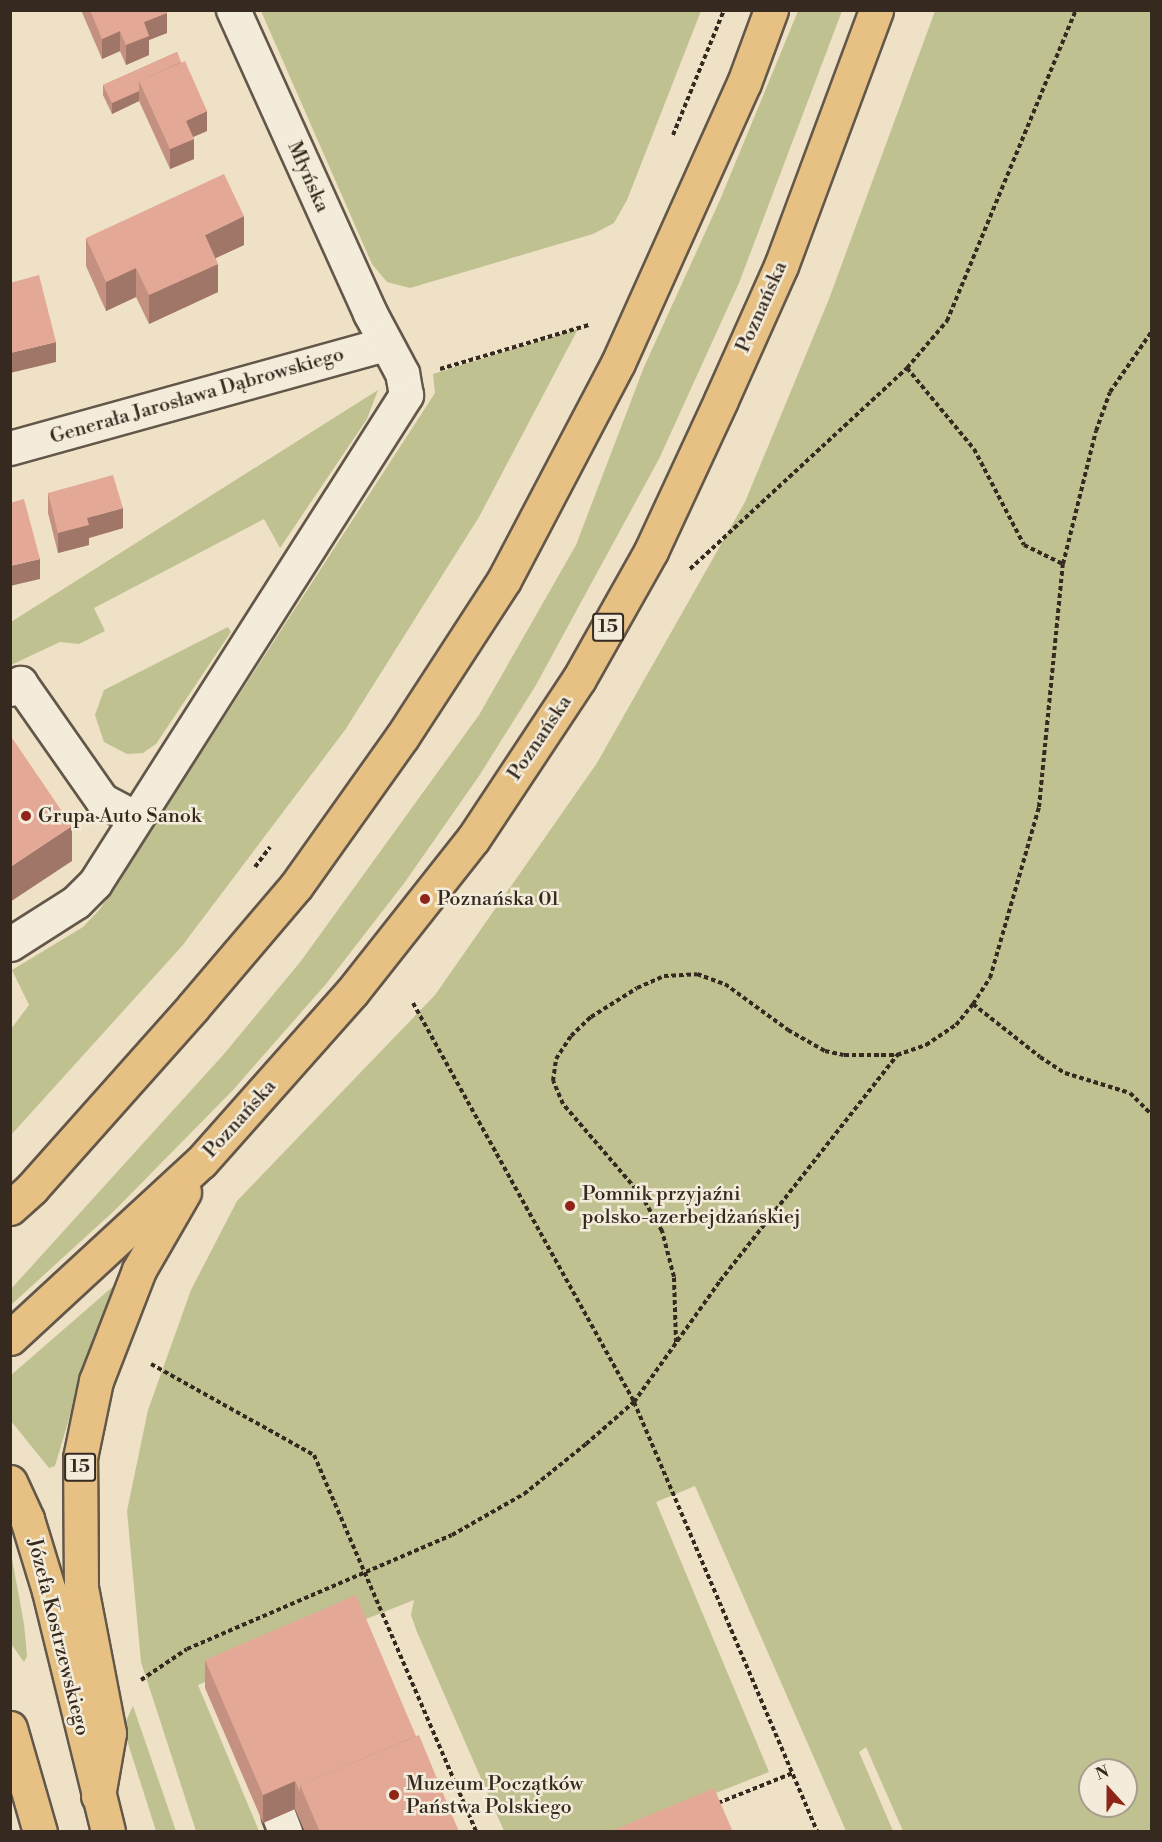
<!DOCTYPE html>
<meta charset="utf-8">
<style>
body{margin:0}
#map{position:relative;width:1162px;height:1842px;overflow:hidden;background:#eee1c6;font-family:"Libre Bodoni",serif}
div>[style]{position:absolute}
.green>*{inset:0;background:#c0c190}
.path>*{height:4px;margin-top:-2px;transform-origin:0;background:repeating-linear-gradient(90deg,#352920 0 4.5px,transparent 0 7.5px)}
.roads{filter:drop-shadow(2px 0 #63574a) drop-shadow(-2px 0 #63574a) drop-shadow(0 2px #63574a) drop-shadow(0 -2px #63574a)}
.minor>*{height:33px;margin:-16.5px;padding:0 16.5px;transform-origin:16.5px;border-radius:16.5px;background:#f4ecda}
.major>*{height:33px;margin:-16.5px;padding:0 16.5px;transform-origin:16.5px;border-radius:16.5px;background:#e7c083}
.wall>*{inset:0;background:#c49181}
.shaded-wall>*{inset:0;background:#a07669}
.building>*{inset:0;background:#e4a996}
.dots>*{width:16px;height:16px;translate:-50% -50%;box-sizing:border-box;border:3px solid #f4ecda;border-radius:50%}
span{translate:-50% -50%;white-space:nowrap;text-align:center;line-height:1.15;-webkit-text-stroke:5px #f4ecda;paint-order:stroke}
.shield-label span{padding:2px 4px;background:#f4ecda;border:2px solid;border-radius:4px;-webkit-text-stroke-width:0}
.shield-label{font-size:18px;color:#352920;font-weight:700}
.street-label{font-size:20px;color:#352920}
.poi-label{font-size:20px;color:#352920}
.left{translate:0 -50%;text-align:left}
.frame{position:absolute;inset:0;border:12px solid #352920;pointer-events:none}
.north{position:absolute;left:1078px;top:1758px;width:60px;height:60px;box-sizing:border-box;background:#f4ecda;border:2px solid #a89e90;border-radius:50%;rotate:339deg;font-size:16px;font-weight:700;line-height:24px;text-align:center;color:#352920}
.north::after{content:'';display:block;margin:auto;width:21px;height:27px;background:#8f2418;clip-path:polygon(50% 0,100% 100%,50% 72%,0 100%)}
</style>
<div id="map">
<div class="green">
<div style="clip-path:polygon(261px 11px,701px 11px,627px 200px,614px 223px,593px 234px,410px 288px,387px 282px,372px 264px)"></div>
<div style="clip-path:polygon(798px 11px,842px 11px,739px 283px,659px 459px,536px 685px,479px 776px,405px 882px,326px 984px,233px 1090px,115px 1210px,11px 1305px,11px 1289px,224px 1054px,301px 961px,479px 715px,576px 545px,644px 367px,720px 200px)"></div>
<div style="clip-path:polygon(evenodd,935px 11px,1151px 11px,1151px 1831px,903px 1831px,866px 1747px,859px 1752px,893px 1831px,846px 1831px,695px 1486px,656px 1502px,769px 1772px,619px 1831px,504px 1831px,417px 1632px,411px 1615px,414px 1600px,356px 1623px,353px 1620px,198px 1685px,259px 1831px,196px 1831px,141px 1662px,127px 1511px,148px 1410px,191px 1290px,237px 1201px,435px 995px,597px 763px,745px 502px,829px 299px,935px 11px,1090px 1770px,1126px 1770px,1126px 1806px,1090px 1806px,1090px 1770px)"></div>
<div style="clip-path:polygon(578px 329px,479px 517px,345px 730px,182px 946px,11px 1135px,11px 1029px,29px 1005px,12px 970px,83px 927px,100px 909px,435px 393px,433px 374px)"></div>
<div style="clip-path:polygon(378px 390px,367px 419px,280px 548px,264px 519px,94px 608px,105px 631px,79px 644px,60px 642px,11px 665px,11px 622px)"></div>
<div style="clip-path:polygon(228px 627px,231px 632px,156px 744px,143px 753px,127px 754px,104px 742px,95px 715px,104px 690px)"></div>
<div style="clip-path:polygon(117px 1283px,94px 1335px,55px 1466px,49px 1468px,11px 1421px,10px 1376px)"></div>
<div style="clip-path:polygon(11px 1553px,24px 1624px,27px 1656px,24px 1662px,11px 1644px)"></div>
<div style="clip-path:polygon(133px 1706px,176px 1831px,156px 1831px,126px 1737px,125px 1723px)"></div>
</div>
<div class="path">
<div style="left:673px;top:135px;width:135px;rotate:-67.8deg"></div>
<div style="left:907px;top:368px;width:105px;rotate:50.4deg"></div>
<div style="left:974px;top:449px;width:108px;rotate:62.5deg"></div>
<div style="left:1024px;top:545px;width:43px;rotate:26deg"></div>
<div style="left:440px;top:369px;width:155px;rotate:-16.5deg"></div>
<div style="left:690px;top:569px;width:296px;rotate:-42.8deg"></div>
<div style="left:907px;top:368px;width:62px;rotate:-49.6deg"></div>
<div style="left:947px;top:321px;width:337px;rotate:-67.5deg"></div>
<div style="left:255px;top:867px;width:25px;rotate:-53deg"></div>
<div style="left:413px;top:1003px;width:456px;rotate:61deg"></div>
<div style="left:634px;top:1402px;width:467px;rotate:66.9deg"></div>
<div style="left:973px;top:1004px;width:85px;rotate:38.3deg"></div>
<div style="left:1040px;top:1057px;width:30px;rotate:33deg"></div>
<div style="left:1065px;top:1073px;width:68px;rotate:17.1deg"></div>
<div style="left:1130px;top:1093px;width:31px;rotate:45deg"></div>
<div style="left:676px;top:1342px;width:65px;rotate:-91.8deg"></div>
<div style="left:674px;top:1277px;width:48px;rotate:-104.6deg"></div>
<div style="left:662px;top:1231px;width:42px;rotate:-120.3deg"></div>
<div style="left:641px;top:1195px;width:120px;rotate:-130.6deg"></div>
<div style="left:563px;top:1104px;width:25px;rotate:-113deg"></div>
<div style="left:553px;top:1081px;width:22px;rotate:-82deg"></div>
<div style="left:556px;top:1059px;width:27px;rotate:-57deg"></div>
<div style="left:571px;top:1036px;width:28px;rotate:-44deg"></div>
<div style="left:591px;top:1017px;width:54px;rotate:-32.2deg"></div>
<div style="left:637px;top:988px;width:30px;rotate:-24deg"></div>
<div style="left:664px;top:976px;width:33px;rotate:-3deg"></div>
<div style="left:697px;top:974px;width:30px;rotate:20deg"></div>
<div style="left:725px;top:984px;width:78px;rotate:36.1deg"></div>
<div style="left:788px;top:1030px;width:43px;rotate:29.6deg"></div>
<div style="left:825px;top:1051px;width:19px;rotate:12deg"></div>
<div style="left:844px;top:1055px;width:53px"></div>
<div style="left:151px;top:1364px;width:187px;rotate:29.2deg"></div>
<div style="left:314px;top:1455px;width:410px;rotate:66.7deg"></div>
<div style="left:141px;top:1680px;width:55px;rotate:-34deg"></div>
<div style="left:187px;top:1649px;width:288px;rotate:-23.3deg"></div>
<div style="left:452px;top:1535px;width:83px;rotate:-29.7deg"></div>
<div style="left:524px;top:1494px;width:80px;rotate:-38.9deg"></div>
<div style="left:586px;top:1444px;width:64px;rotate:-41.2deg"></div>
<div style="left:634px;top:1402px;width:148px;rotate:-54.6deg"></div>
<div style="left:720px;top:1281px;width:287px;rotate:-51.9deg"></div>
<div style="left:897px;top:1055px;width:31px;rotate:-19deg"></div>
<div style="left:926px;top:1045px;width:36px;rotate:-34deg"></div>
<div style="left:956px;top:1025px;width:27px;rotate:-51deg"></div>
<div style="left:973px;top:1004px;width:31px;rotate:-57deg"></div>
<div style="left:990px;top:978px;width:178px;rotate:-74deg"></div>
<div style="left:1039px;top:807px;width:244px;rotate:-84.4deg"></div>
<div style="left:1063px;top:564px;width:137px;rotate:-76.1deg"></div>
<div style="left:1096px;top:431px;width:41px;rotate:-70.3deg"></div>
<div style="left:1110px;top:392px;width:74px;rotate:-55.5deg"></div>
<div style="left:718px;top:1803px;width:81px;rotate:-21.8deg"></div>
</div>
<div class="roads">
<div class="minor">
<div style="left:10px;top:448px;width:388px;rotate:-15.5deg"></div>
<div style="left:10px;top:689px;width:12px;rotate:-31deg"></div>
<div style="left:20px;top:683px;width:143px;rotate:55deg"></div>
<div style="left:102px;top:800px;width:38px;rotate:28deg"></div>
<div style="left:10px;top:944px;width:78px;rotate:-32.5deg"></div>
<div style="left:76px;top:902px;width:27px;rotate:-45deg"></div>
<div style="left:95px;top:883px;width:579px;rotate:-57.49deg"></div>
<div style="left:406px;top:395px;width:22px;rotate:-100deg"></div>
<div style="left:402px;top:373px;width:68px;rotate:-118.1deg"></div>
<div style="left:370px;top:313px;width:333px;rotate:-114.3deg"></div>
<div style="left:279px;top:1816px;width:17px;rotate:69deg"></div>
</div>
<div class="major">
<div style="left:10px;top:1208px;width:30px;rotate:-42deg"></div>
<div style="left:32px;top:1188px;width:242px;rotate:-48.3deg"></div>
<div style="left:193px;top:1007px;width:159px;rotate:-49.6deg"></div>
<div style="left:296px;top:886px;width:183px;rotate:-54.6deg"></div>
<div style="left:402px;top:737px;width:187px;rotate:-57deg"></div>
<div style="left:504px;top:580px;width:245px;rotate:-62.3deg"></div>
<div style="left:618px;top:363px;width:307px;rotate:-65.8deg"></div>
<div style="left:744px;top:83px;width:78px;rotate:-69.7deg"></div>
<div style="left:10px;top:1338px;width:260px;rotate:-42.7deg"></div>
<div style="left:201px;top:1162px;width:227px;rotate:-48.4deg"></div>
<div style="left:352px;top:992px;width:195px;rotate:-51.7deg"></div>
<div style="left:473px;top:839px;width:192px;rotate:-56.5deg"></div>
<div style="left:579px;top:679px;width:147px;rotate:-60.6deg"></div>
<div style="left:651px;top:551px;width:166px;rotate:-65.1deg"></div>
<div style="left:721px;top:400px;width:147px;rotate:-65.9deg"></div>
<div style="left:781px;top:266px;width:273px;rotate:-69.6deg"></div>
<div style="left:10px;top:1482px;width:41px;rotate:65.3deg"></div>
<div style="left:27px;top:1519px;width:75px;rotate:73deg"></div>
<div style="left:49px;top:1591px;width:248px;rotate:76.2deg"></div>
<div style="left:10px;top:1728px;width:108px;rotate:73.9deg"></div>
<div style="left:98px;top:1796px;width:64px;rotate:-80.1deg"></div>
<div style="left:109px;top:1733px;width:149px;rotate:-100.9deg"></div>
<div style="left:81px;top:1587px;width:129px;rotate:-90.4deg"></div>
<div style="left:80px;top:1458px;width:79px;rotate:-78.3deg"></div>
<div style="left:96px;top:1381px;width:119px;rotate:-68.8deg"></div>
<div style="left:139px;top:1270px;width:90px;rotate:-60deg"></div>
</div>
</div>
<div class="wall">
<div style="clip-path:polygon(81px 10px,166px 10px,167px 33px,149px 40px,149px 55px,126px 65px,120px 51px,102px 59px)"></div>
<div style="clip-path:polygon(177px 52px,207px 131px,193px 137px,194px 159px,170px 169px,139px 101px,112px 114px,103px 95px,103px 85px)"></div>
<div style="clip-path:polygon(86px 238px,244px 245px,216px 258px,218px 292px,149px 324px,136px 297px,106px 311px,86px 266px)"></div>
<div style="clip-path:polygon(48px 493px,123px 528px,89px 538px,89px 545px,58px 553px,48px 513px)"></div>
<div style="clip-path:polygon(205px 1660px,416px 1736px,459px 1832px,305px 1832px,295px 1809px,263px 1823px,205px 1688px)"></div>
</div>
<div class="shaded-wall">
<div style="clip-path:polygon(167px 13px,167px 33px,149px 40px,149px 55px,126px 65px,126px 45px,144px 22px)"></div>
<div style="clip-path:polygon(120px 31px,120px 51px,102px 59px,102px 39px)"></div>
<div style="clip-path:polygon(139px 91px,139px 101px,112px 114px,112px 103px)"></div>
<div style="clip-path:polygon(207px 111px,207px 131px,186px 140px,186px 121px)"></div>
<div style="clip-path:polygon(194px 139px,194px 159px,170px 169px,170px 149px)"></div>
<div style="clip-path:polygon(244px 216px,244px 245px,205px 263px,205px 235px)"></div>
<div style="clip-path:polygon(218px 264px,218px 292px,149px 324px,149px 295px)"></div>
<div style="clip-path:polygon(136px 268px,136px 297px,106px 311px,106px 282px)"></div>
<div style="clip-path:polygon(56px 342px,56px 362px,10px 373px,10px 353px)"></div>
<div style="clip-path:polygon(123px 508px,123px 528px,89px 538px,89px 545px,58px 553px,58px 533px,87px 518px)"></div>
<div style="clip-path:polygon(40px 559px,40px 579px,10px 586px,10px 566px)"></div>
<div style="clip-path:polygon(72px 826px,72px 861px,10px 902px,10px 867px)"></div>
<div style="clip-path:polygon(295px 1781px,295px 1809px,263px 1823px,263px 1795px)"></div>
</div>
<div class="building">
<div style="clip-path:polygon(90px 10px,166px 10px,167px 13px,144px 22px,149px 36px,126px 45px,120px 31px,102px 39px)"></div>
<div style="clip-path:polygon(177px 52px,181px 62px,139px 81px,139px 91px,112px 103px,103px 85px)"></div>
<div style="clip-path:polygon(185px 61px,207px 111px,186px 121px,194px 139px,170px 149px,139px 81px)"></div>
<div style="clip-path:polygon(224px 174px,244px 216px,205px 235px,218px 264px,149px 295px,136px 268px,106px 282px,86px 238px)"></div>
<div style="clip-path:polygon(39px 275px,56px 342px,10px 353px,10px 283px)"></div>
<div style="clip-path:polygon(113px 475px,123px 508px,87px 518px,89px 525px,58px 533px,48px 493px)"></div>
<div style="clip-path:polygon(24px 499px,40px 559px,10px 566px,10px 503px)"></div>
<div style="clip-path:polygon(10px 735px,72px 826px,10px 867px)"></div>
<div style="clip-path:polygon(356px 1595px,416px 1736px,300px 1785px,300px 1792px,295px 1781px,263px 1795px,205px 1660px)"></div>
<div style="clip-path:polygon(419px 1735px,459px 1832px,320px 1832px,300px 1785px)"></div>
<div style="clip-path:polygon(714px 1788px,733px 1832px,609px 1832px)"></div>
</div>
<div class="dots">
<div style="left:26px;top:816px;background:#8f2418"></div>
<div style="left:425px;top:899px;background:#8f2418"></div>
<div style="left:570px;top:1206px;background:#8f2418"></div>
<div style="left:394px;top:1795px;background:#8f2418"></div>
</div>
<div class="shield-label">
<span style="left:608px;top:627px">15</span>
<span style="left:80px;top:1467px">15</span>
</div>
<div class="street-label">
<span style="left:308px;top:177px;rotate:66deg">Młyńska</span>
<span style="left:762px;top:307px;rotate:-66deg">Poznańska</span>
<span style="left:197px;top:396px;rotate:-16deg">Generała Jarosława Dąbrowskiego</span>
<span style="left:540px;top:738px;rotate:-56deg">Poznańska</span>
<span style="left:240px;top:1119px;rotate:-48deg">Poznańska</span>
<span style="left:58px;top:1637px;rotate:76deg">Józefa Kostrzewskiego</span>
</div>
<div class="poi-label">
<span class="left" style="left:38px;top:816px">Grupa Auto Sanok</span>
<span class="left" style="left:437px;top:899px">Poznańska 01</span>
<span class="left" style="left:582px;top:1206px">Pomnik przyjaźni<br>polsko-azerbejdżańskiej</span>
<span class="left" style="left:406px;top:1796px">Muzeum Początków<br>Państwa Polskiego</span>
</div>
<div class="frame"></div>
<div class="north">N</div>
</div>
